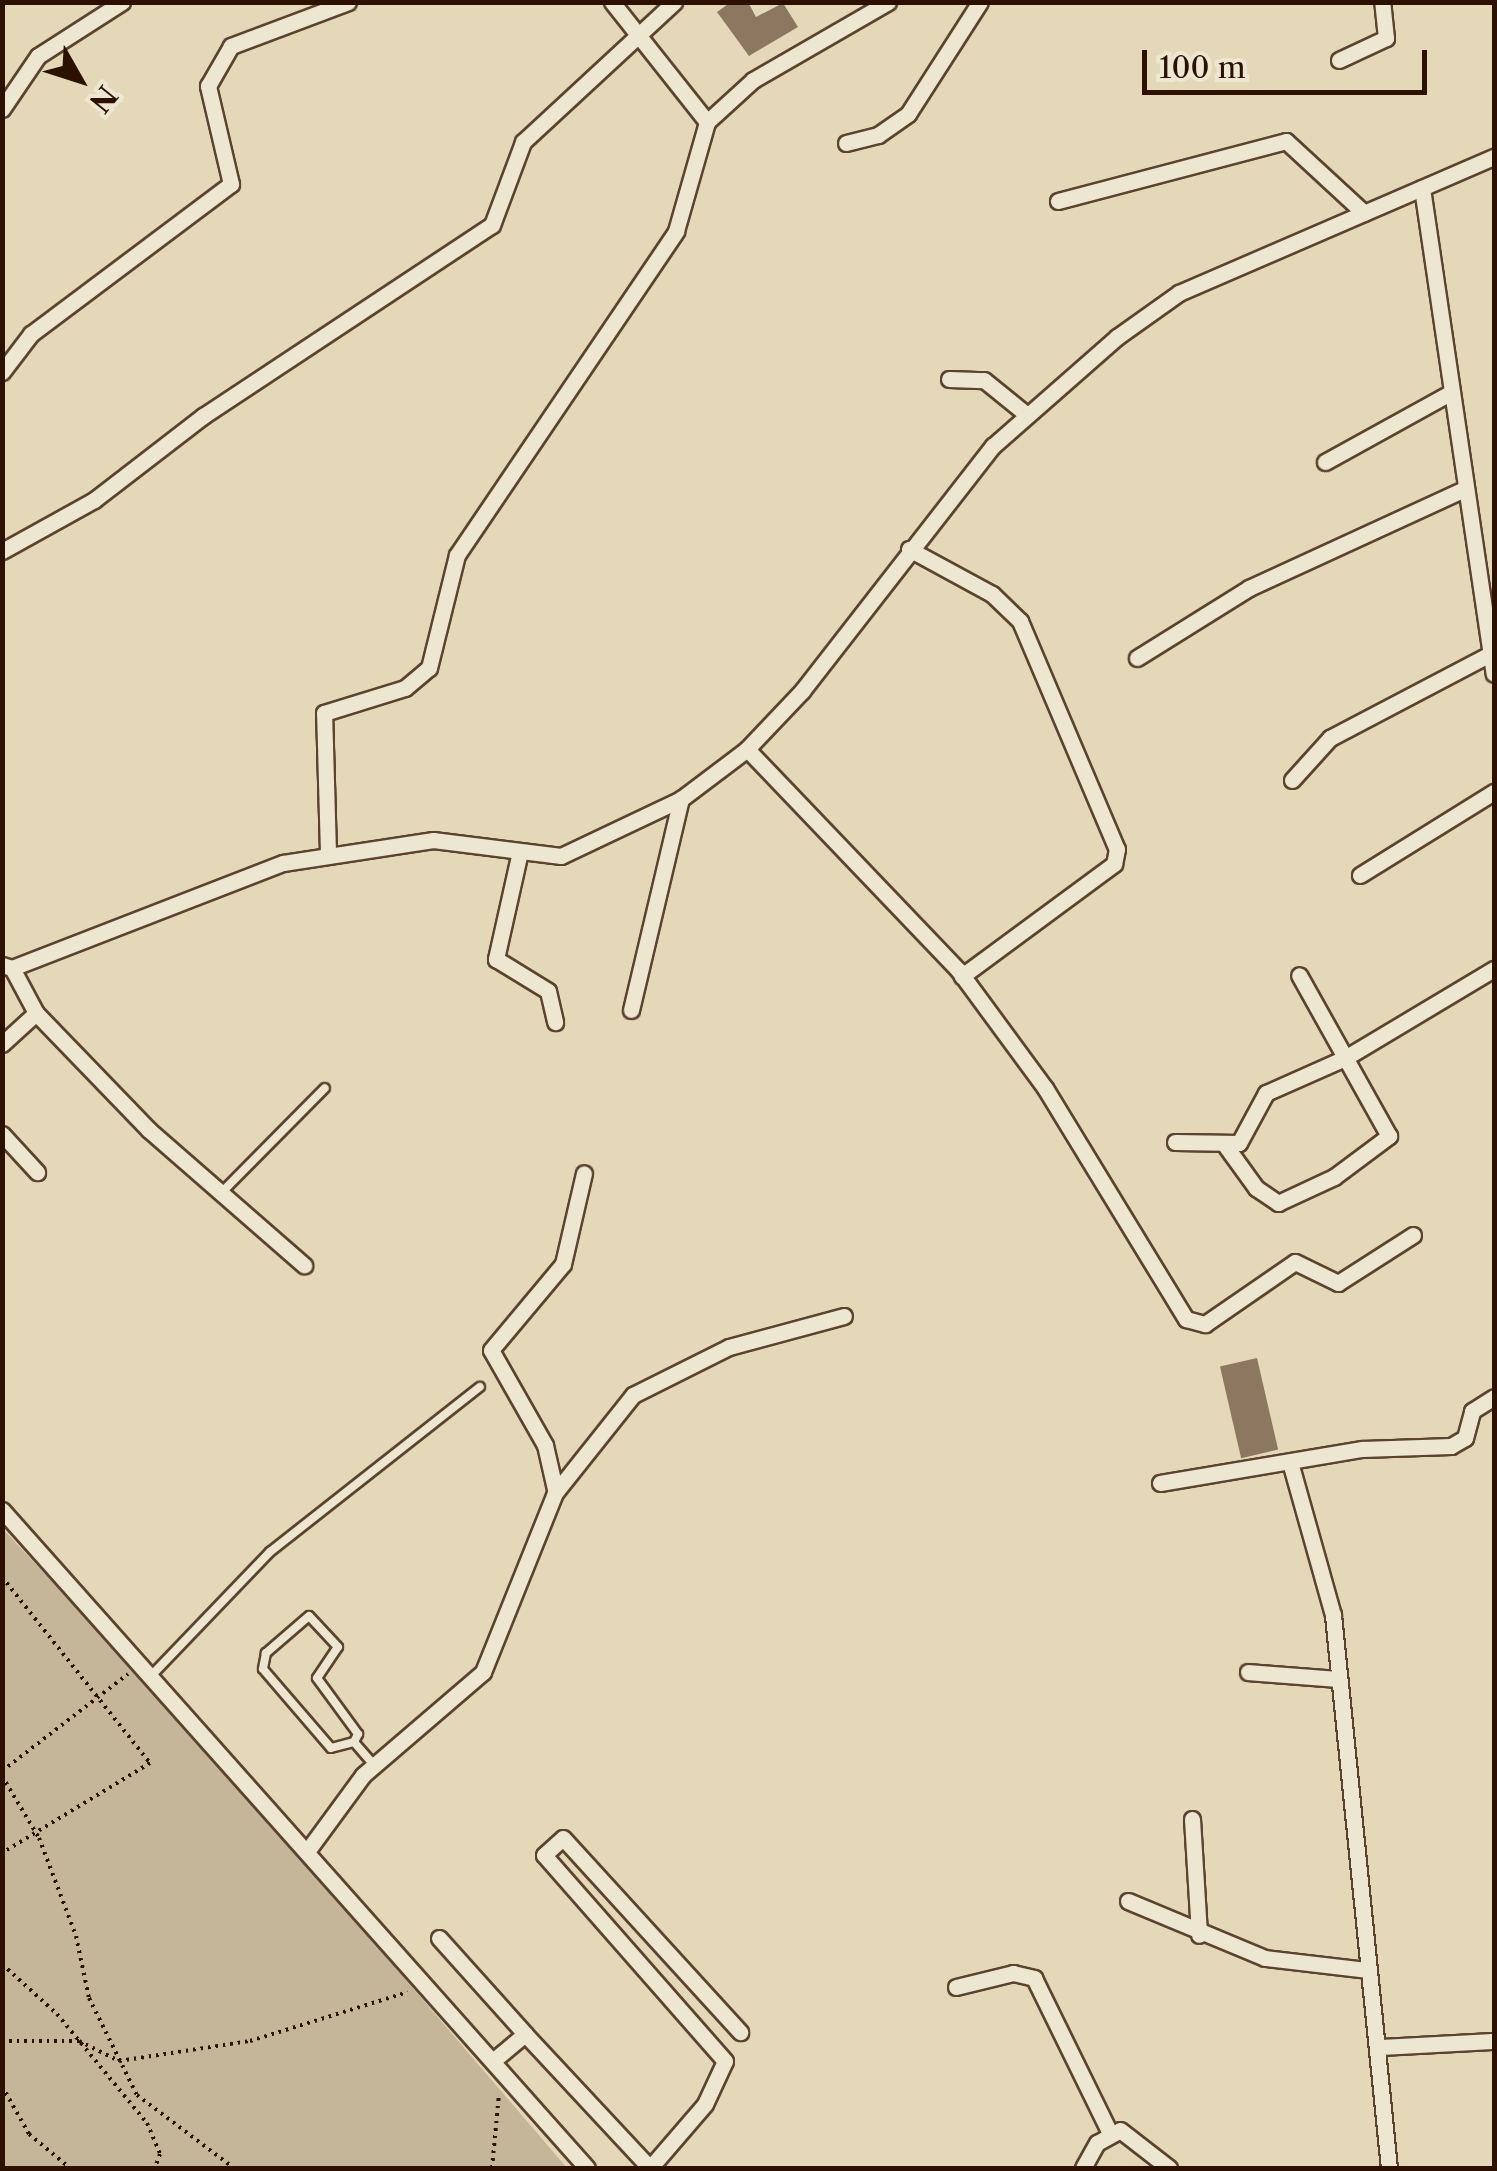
<!DOCTYPE html>
<style>
body{margin:0}
#map{position:relative;width:1497px;height:2171px;overflow:hidden;background:#e4d8b8;font-family:"Libre Caslon Text",serif}
div>[style]{position:absolute}
.green>*{inset:0;background:#c5b699}
.building>*{inset:0;background:#8c7860;transform-origin:0 0}
.path>*{height:4px;margin-top:-2px;transform-origin:0;background:repeating-linear-gradient(90deg,#2d1100 0 2.5px,transparent 0 7.5px)}
.roads{filter:drop-shadow(2px 0 #5b432e) drop-shadow(-2px 0 #5b432e) drop-shadow(0 2px #5b432e) drop-shadow(0 -2px #5b432e)}
.service>*{height:8px;margin:-4px;padding:0 4px;transform-origin:4px;border-radius:4px;background:#ede6d1}
.minor>*{height:15px;margin:-7.5px;padding:0 7.5px;transform-origin:7.5px;border-radius:7.5px;background:#ede6d1}
span{translate:-50% -50%;white-space:nowrap;text-align:center;line-height:1.15;-webkit-text-stroke:9px #ede6d1;paint-order:stroke}
.frame{position:absolute;inset:0;border:5px solid #2d1100;pointer-events:none}
.north{position:absolute;left:30px;top:30px;width:100px;height:100px;-webkit-text-stroke:8px #ede6d1;paint-order:stroke;rotate:129deg;font-size:28px;font-weight:700;line-height:40px;text-align:center;color:#2d1100}
.north::after{content:'';display:block;margin:auto;width:35px;height:45px;background:#2d1100;clip-path:polygon(50% 0,100% 100%,50% 72%,0 100%)}
.scale{position:absolute;left:1142px;top:50px;width:285px;height:45px;box-sizing:border-box;border:5px solid #2d1100;border-top:0;padding-left:12px;font-size:30px;line-height:35px;white-space:nowrap;color:#2d1100;-webkit-text-stroke:8px #ede6d1;paint-order:stroke}
</style>
<div id="map">
<div class="green">
<div style="clip-path:polygon(2px 1528px,203px 1743px,567px 2168px,3px 2168px)"></div>
</div>
<div class="building">
<div style="clip-path:polygon(731px 2px,748px 2px,756px 17px,783px 3px,798px 27px,749px 56px,717px 12px)"></div>
<div style="left:1257px;top:1358px;width:94px;height:38px;rotate:77deg"></div>
</div>
<div class="path">
<div style="left:2px;top:1577px;width:238px;rotate:51.5deg"></div>
<div style="left:150px;top:1763px;width:173px;rotate:148.7deg"></div>
<div style="left:2px;top:1771px;width:159px;rotate:-37.6deg"></div>
<div style="left:2px;top:1776px;width:72px;rotate:59.2deg"></div>
<div style="left:39px;top:1838px;width:105px;rotate:69.3deg"></div>
<div style="left:76px;top:1936px;width:63px;rotate:78.2deg"></div>
<div style="left:89px;top:1998px;width:108px;rotate:63.7deg"></div>
<div style="left:137px;top:2095px;width:121px;rotate:37deg"></div>
<div style="left:2px;top:1964px;width:74px;rotate:42.3deg"></div>
<div style="left:57px;top:2014px;width:141px;rotate:50.5deg"></div>
<div style="left:147px;top:2123px;width:34px;rotate:67deg"></div>
<div style="left:160px;top:2154px;width:15px;rotate:110deg"></div>
<div style="left:2px;top:2041px;width:77px"></div>
<div style="left:79px;top:2041px;width:45px;rotate:26.6deg"></div>
<div style="left:119px;top:2061px;width:133px;rotate:-8.7deg"></div>
<div style="left:250px;top:2041px;width:165px;rotate:-17.2deg"></div>
<div style="left:2px;top:2086px;width:55px;rotate:60.6deg"></div>
<div style="left:29px;top:2134px;width:53px;rotate:39.7deg"></div>
<div style="left:492px;top:2168px;width:74px;rotate:-84.6deg"></div>
</div>
<div class="roads">
<div class="service">
<div style="left:222px;top:1192px;width:146px;rotate:-45.3deg"></div>
<div style="left:150px;top:1677px;width:173px;rotate:-46.2deg"></div>
<div style="left:270px;top:1552px;width:267px;rotate:-38.2deg"></div>
<div style="left:354px;top:1742px;width:9px;rotate:-63deg"></div>
<div style="left:358px;top:1734px;width:69px;rotate:-126.2deg"></div>
<div style="left:317px;top:1678px;width:37px;rotate:-56deg"></div>
<div style="left:338px;top:1647px;width:42px;rotate:-133.1deg"></div>
<div style="left:309px;top:1616px;width:57px;rotate:139.3deg"></div>
<div style="left:266px;top:1653px;width:16px;rotate:101deg"></div>
<div style="left:263px;top:1669px;width:104px;rotate:49.3deg"></div>
<div style="left:331px;top:1748px;width:24px;rotate:-15deg"></div>
<div style="left:354px;top:1742px;width:29px;rotate:49deg"></div>
</div>
<div class="minor">
<div style="left:612px;top:2px;width:153px;rotate:51.6deg"></div>
<div style="left:1339px;top:60px;width:52px;rotate:-25.1deg"></div>
<div style="left:1386px;top:38px;width:36px;rotate:-96deg"></div>
<div style="left:2px;top:109px;width:64px;rotate:-55.8deg"></div>
<div style="left:38px;top:56px;width:100px;rotate:-32.7deg"></div>
<div style="left:846px;top:143px;width:33px;rotate:-14deg"></div>
<div style="left:878px;top:135px;width:37px;rotate:-35deg"></div>
<div style="left:908px;top:114px;width:133px;rotate:-57.3deg"></div>
<div style="left:1422px;top:188px;width:491px;rotate:81.6deg"></div>
<div style="left:1058px;top:201px;width:236px;rotate:-14.7deg"></div>
<div style="left:1286px;top:141px;width:106px;rotate:42.7deg"></div>
<div style="left:2px;top:372px;width:48px;rotate:-52.7deg"></div>
<div style="left:31px;top:334px;width:250px;rotate:-36.9deg"></div>
<div style="left:231px;top:184px;width:101px;rotate:-103.2deg"></div>
<div style="left:208px;top:86px;width:46px;rotate:-60.1deg"></div>
<div style="left:231px;top:46px;width:125px;rotate:-20.6deg"></div>
<div style="left:949px;top:379px;width:35px;rotate:2deg"></div>
<div style="left:984px;top:380px;width:54px;rotate:39deg"></div>
<div style="left:1325px;top:462px;width:141px;rotate:-28.9deg"></div>
<div style="left:909px;top:549px;width:94px;rotate:28.5deg"></div>
<div style="left:992px;top:594px;width:39px;rotate:44deg"></div>
<div style="left:1020px;top:621px;width:248px;rotate:67deg"></div>
<div style="left:1117px;top:849px;width:15px;rotate:101deg"></div>
<div style="left:1114px;top:864px;width:189px;rotate:143.6deg"></div>
<div style="left:2px;top:551px;width:105px;rotate:-29deg"></div>
<div style="left:94px;top:500px;width:138px;rotate:-37.6deg"></div>
<div style="left:203px;top:416px;width:346px;rotate:-33.5deg"></div>
<div style="left:492px;top:225px;width:89px;rotate:-69.5deg"></div>
<div style="left:523px;top:142px;width:206px;rotate:-42.8deg"></div>
<div style="left:1137px;top:658px;width:132px;rotate:-32deg"></div>
<div style="left:1249px;top:588px;width:237px;rotate:-24.7deg"></div>
<div style="left:747px;top:749px;width:307px;rotate:46.3deg"></div>
<div style="left:959px;top:971px;width:145px;rotate:53.7deg"></div>
<div style="left:1045px;top:1088px;width:271px;rotate:58.6deg"></div>
<div style="left:1186px;top:1319px;width:20px;rotate:15deg"></div>
<div style="left:1205px;top:1324px;width:109px;rotate:-34.6deg"></div>
<div style="left:1295px;top:1262px;width:48px;rotate:26deg"></div>
<div style="left:1338px;top:1283px;width:89px;rotate:-32.6deg"></div>
<div style="left:1292px;top:780px;width:57px;rotate:-47.9deg"></div>
<div style="left:1330px;top:738px;width:181px;rotate:-27.7deg"></div>
<div style="left:328px;top:853px;width:140px;rotate:-91.6deg"></div>
<div style="left:324px;top:713px;width:85px;rotate:-17.2deg"></div>
<div style="left:405px;top:688px;width:31px;rotate:-40deg"></div>
<div style="left:429px;top:668px;width:116px;rotate:-76.1deg"></div>
<div style="left:457px;top:555px;width:391px;rotate:-55.9deg"></div>
<div style="left:676px;top:231px;width:113px;rotate:-74.1deg"></div>
<div style="left:707px;top:122px;width:62px;rotate:-42.4deg"></div>
<div style="left:753px;top:80px;width:156px;rotate:-30deg"></div>
<div style="left:519px;top:856px;width:106px;rotate:102.6deg"></div>
<div style="left:496px;top:959px;width:61px;rotate:31.6deg"></div>
<div style="left:548px;top:991px;width:32px;rotate:77deg"></div>
<div style="left:1360px;top:875px;width:158px;rotate:-31.8deg"></div>
<div style="left:2px;top:965px;width:10px;rotate:17deg"></div>
<div style="left:12px;top:968px;width:291px;rotate:-21.2deg"></div>
<div style="left:283px;top:863px;width:152px;rotate:-8.7deg"></div>
<div style="left:433px;top:840px;width:129px;rotate:7.1deg"></div>
<div style="left:561px;top:856px;width:133px;rotate:-25.4deg"></div>
<div style="left:681px;top:799px;width:83px;rotate:-37.1deg"></div>
<div style="left:747px;top:749px;width:80px;rotate:-46.5deg"></div>
<div style="left:802px;top:691px;width:311px;rotate:-52.1deg"></div>
<div style="left:993px;top:446px;width:165px;rotate:-41.3deg"></div>
<div style="left:1117px;top:337px;width:76px;rotate:-35.4deg"></div>
<div style="left:1179px;top:293px;width:343px;rotate:-23.4deg"></div>
<div style="left:631px;top:1010px;width:217px;rotate:-76.7deg"></div>
<div style="left:36px;top:1013px;width:163px;rotate:46deg"></div>
<div style="left:149px;top:1130px;width:206px;rotate:41.1deg"></div>
<div style="left:2px;top:1044px;width:46px;rotate:-42.4deg"></div>
<div style="left:36px;top:1013px;width:51px;rotate:-118.1deg"></div>
<div style="left:2px;top:1134px;width:52px;rotate:47.4deg"></div>
<div style="left:1175px;top:1142px;width:64px;rotate:0.9deg"></div>
<div style="left:1239px;top:1143px;width:57px;rotate:-61.6deg"></div>
<div style="left:1266px;top:1093px;width:86px;rotate:-23.9deg"></div>
<div style="left:1345px;top:1058px;width:174px;rotate:-30.9deg"></div>
<div style="left:1225px;top:1145px;width:53px;rotate:54.2deg"></div>
<div style="left:1256px;top:1188px;width:27px;rotate:34deg"></div>
<div style="left:1278px;top:1203px;width:62px;rotate:-24.9deg"></div>
<div style="left:1334px;top:1177px;width:69px;rotate:-36.7deg"></div>
<div style="left:1389px;top:1136px;width:184px;rotate:-119.2deg"></div>
<div style="left:1290px;top:1462px;width:159px;rotate:74.3deg"></div>
<div style="left:1333px;top:1615px;width:556px;rotate:84.22deg"></div>
<div style="left:1160px;top:1483px;width:205px;rotate:-9.6deg"></div>
<div style="left:1362px;top:1449px;width:89px;rotate:-1.9deg"></div>
<div style="left:1451px;top:1446px;width:16px;rotate:-30deg"></div>
<div style="left:1465px;top:1438px;width:28px;rotate:-75deg"></div>
<div style="left:1472px;top:1411px;width:26px;rotate:-32deg"></div>
<div style="left:555px;top:1489px;width:45px;rotate:-102.8deg"></div>
<div style="left:545px;top:1445px;width:109px;rotate:-119.6deg"></div>
<div style="left:491px;top:1350px;width:112px;rotate:-50.1deg"></div>
<div style="left:563px;top:1264px;width:93px;rotate:-77deg"></div>
<div style="left:2px;top:1510px;width:880px;rotate:48.36deg"></div>
<div style="left:1248px;top:1672px;width:89px;rotate:4.5deg"></div>
<div style="left:1192px;top:1819px;width:116px;rotate:86.5deg"></div>
<div style="left:308px;top:1850px;width:93px;rotate:-53.7deg"></div>
<div style="left:363px;top:1775px;width:158px;rotate:-40.6deg"></div>
<div style="left:483px;top:1672px;width:193px;rotate:-68.1deg"></div>
<div style="left:555px;top:1493px;width:125px;rotate:-51.5deg"></div>
<div style="left:633px;top:1395px;width:107px;rotate:-26.6deg"></div>
<div style="left:729px;top:1347px;width:119px;rotate:-15.1deg"></div>
<div style="left:1128px;top:1901px;width:148px;rotate:22.6deg"></div>
<div style="left:1265px;top:1958px;width:103px;rotate:6.7deg"></div>
<div style="left:439px;top:1938px;width:129px;rotate:48.1deg"></div>
<div style="left:525px;top:2034px;width:39px;rotate:140deg"></div>
<div style="left:956px;top:1987px;width:59px;rotate:-13.8deg"></div>
<div style="left:1013px;top:1973px;width:22px;rotate:13deg"></div>
<div style="left:1034px;top:1978px;width:170px;rotate:63.9deg"></div>
<div style="left:525px;top:2034px;width:183px;rotate:47deg"></div>
<div style="left:650px;top:2168px;width:84px;rotate:-49.3deg"></div>
<div style="left:705px;top:2104px;width:47px;rotate:-65.1deg"></div>
<div style="left:725px;top:2061px;width:274px;rotate:-131.3deg"></div>
<div style="left:544px;top:1855px;width:25px;rotate:-42deg"></div>
<div style="left:563px;top:1838px;width:263px;rotate:47.6deg"></div>
<div style="left:1379px;top:2047px;width:115px;rotate:-3deg"></div>
<div style="left:1083px;top:2168px;width:29px;rotate:-61deg"></div>
<div style="left:1097px;top:2143px;width:26px;rotate:-29deg"></div>
<div style="left:1120px;top:2130px;width:62px;rotate:37.8deg"></div>
</div>
</div>
<div class="frame"></div>
<div class="north">N</div>
<div class="scale">100 m</div>
</div>
